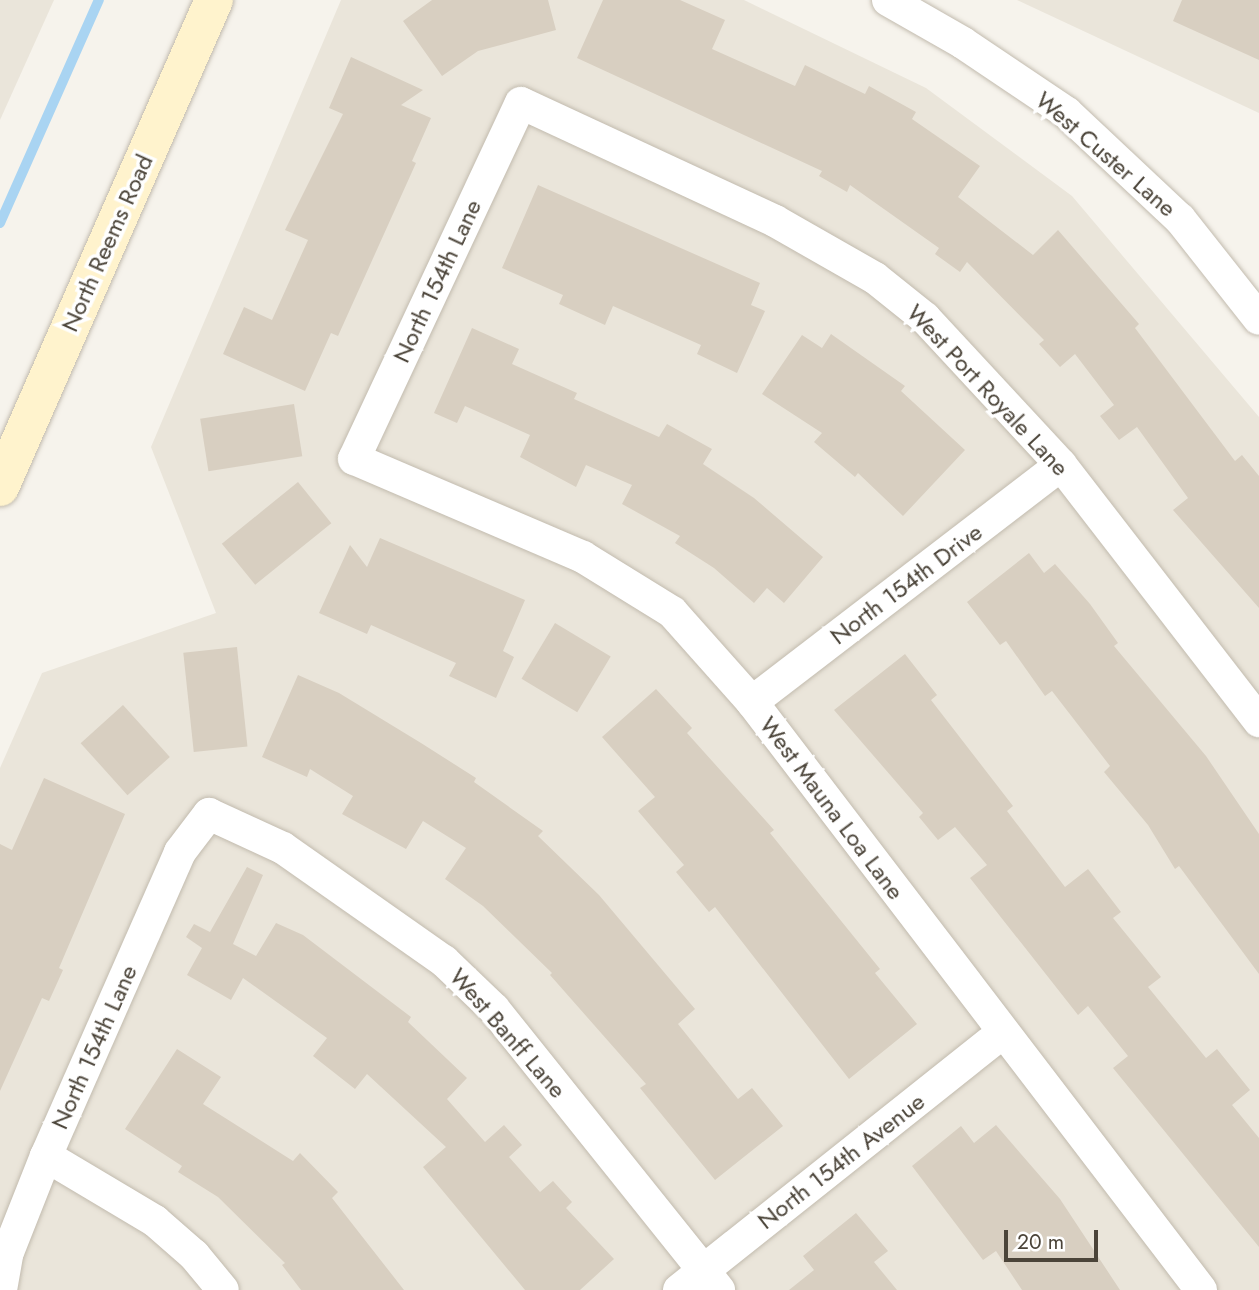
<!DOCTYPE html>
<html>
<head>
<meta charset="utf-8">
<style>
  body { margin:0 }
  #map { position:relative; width:1259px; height:1290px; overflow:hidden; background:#f6f3ec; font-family:Jost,sans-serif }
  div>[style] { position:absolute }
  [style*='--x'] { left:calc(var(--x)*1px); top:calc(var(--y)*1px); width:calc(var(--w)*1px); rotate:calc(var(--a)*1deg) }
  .residential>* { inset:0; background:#eae5da }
  .stream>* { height:10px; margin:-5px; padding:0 5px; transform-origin:5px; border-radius:5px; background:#a9d4f2 }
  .building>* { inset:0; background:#d8cfc1; transform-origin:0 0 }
  .roads { filter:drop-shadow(0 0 2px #c2bbae) drop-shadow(0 0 2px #c2bbae) }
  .street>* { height:32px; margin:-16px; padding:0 16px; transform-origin:16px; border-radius:16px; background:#fff }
  .secondary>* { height:38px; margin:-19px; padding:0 19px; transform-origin:19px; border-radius:19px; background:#fff3cd }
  span { translate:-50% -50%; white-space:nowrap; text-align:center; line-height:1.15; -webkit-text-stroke:7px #fff; paint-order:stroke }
  .street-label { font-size:24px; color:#4b4439 }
  .scale { position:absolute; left:1004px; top:1230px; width:94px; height:32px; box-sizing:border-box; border:4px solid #4b4439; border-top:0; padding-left:9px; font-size:21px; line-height:24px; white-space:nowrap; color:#4b4439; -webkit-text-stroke:5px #fff; paint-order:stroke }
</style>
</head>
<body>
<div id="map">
  <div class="residential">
    <i style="clip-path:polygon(0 0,54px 0,0 120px)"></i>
    <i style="clip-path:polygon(341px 0,744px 0,926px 88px,1072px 196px,1259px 417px,1259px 1290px,0 1290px,0 768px,42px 673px,216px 613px,151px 447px)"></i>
    <i style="clip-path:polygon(1017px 0,1259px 0,1259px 113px)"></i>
  </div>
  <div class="stream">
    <i style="--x:0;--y:223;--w:244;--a:-66.1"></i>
  </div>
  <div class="building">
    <i style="clip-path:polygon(432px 0,548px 0,556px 30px,478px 51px,442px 76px,403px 21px)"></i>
    <i style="clip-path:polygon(603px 0,680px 0,725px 20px,712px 49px,795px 86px,805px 65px,865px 94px,869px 86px,916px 112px,912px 119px,980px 166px,958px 197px,1033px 255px,1058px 230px,1139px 324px,1135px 328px,1235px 461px,1242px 455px,1259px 476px,1259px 608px,1173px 510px,1188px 498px,1137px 427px,1119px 440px,1100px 416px,1114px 405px,1075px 354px,1060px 367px,1039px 344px,1044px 340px,967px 262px,960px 272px,935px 254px,939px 248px,850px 185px,847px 192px,819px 176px,822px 171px,577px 58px)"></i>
    <i style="clip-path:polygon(1182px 0,1259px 0,1259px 60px,1173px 21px)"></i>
    <i style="clip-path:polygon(351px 57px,423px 90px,401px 105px,431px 118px,412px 161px,416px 163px,338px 336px,331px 333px,305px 391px,223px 354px,244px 307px,272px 320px,308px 240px,285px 230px,343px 114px,329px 108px)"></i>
    <i style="clip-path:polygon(538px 185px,760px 283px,751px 305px,765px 311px,737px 373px,697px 354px,701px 345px,613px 306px,605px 325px,559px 304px,563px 295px,502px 268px)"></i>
    <i style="clip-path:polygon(472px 328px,519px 349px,512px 364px,577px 393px,574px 399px,659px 437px,667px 424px,712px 449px,703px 464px,754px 498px,823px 557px,784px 603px,767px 588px,754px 603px,714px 568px,675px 543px,680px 536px,622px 504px,632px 485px,586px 465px,576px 487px,520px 457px,530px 435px,465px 406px,457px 423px,434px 413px)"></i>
    <i style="clip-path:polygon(831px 334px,905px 386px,901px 391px,965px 450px,903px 516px,858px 473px,855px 477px,814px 442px,822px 433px,762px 394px,802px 335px,822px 348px)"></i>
    <i style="left:294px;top:404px;width:53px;height:95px;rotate:81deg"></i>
    <i style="left:298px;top:482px;width:53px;height:98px;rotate:51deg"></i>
    <i style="clip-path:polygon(380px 538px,525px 600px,503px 651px,514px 657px,496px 698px,449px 676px,456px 663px,371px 625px,367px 634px,319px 613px,350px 545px,367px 567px)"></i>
    <i style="clip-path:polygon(1029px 553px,1044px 573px,1055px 564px,1090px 604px,1118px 643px,1114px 646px,1206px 756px,1259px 834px,1259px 974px,1179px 866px,1175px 869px,1148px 825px,1104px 772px,1110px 766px,1052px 691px,1045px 696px,1006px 641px,1000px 645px,967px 602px)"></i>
    <i style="left:555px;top:623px;width:65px;height:65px;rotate:31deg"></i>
    <i style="left:237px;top:647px;width:100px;height:54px;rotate:84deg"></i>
    <i style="clip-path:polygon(905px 654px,937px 695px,931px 700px,1013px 806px,1007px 811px,1065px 887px,1088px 869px,1121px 912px,1113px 918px,1161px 977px,1148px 987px,1206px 1058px,1217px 1049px,1250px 1090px,1232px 1105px,1259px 1138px,1259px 1247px,1113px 1068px,1128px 1056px,1088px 1006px,1078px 1015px,970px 878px,987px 865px,955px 827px,938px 840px,919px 817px,923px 813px,834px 710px)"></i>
    <i style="clip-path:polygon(298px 675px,339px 693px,421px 743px,476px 778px,474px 782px,543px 831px,538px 836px,599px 895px,695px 1009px,678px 1024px,738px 1099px,752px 1088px,783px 1126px,715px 1180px,640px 1088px,646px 1084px,550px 975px,552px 973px,483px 906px,445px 879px,466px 848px,423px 821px,406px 849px,342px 814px,353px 796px,310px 769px,307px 777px,262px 757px)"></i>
    <i style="clip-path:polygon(656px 689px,692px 728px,687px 733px,774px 830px,770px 833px,880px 969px,875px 973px,917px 1024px,849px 1079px,715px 907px,709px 912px,676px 872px,684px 865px,638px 811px,655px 797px,602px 737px)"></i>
    <i style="left:123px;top:705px;width:70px;height:57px;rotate:48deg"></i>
    <i style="clip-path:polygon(44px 778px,125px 814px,59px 968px,63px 970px,49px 1001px,42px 998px,0 1091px,0 844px,12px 850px)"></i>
    <i style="clip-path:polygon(247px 867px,263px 875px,233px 944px,256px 956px,276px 923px,303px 935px,411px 1017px,408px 1022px,467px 1078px,447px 1099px,485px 1142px,504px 1125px,522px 1145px,509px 1157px,540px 1192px,553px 1181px,572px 1202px,566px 1208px,614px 1259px,580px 1290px,525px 1290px,423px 1167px,446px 1147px,367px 1074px,355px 1089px,313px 1056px,327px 1038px,243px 978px,231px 1000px,187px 975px,202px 948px,186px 937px,194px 924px,210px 932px)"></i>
    <i style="clip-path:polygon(177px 1049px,221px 1077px,203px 1104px,293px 1161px,300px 1153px,338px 1192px,332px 1198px,404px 1290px,301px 1290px,282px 1265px,285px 1263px,218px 1197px,178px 1172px,182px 1166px,125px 1129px)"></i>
    <i style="clip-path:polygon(996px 1125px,1060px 1199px,1120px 1290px,1022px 1290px,996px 1251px,983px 1260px,912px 1166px,961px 1126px,974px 1143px)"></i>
    <i style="clip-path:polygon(856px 1213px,888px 1251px,874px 1262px,897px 1290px,789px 1290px,814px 1270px,803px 1256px)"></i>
  </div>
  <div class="roads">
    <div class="street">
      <i style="--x:888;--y:0;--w:86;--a:29.8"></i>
      <i style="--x:963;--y:43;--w:125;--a:33.9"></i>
      <i style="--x:1067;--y:113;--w:155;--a:43.2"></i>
      <i style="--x:1180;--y:219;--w:127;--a:51.7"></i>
      <i style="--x:752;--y:702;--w:389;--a:-37.5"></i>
      <i style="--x:46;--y:1156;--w:127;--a:30.8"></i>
      <i style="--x:155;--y:1221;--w:52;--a:41.1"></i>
      <i style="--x:194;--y:1255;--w:45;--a:50.4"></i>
      <i style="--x:1;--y:1290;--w:39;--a:-80"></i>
      <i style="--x:8;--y:1252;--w:103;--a:-68.4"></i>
      <i style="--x:46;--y:1156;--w:332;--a:-66.2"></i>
      <i style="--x:180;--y:852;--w:48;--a:-52.7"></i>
      <i style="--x:209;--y:814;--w:81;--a:24.7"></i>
      <i style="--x:283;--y:848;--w:197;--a:35.1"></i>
      <i style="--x:444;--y:961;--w:69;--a:43.8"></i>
      <i style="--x:494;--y:1009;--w:360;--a:51.3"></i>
      <i style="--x:679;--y:1290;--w:413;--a:-38.5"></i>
      <i style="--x:1201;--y:1290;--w:740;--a:-127.37"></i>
      <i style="--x:752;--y:702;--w:120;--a:-131.6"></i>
      <i style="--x:672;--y:612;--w:105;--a:-148.3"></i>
      <i style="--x:583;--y:557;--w:249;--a:-156.8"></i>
      <i style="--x:354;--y:459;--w:393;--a:-64.9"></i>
      <i style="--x:521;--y:103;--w:280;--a:24.9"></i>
      <i style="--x:775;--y:221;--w:115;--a:29.7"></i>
      <i style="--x:875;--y:278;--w:64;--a:38.7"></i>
      <i style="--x:925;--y:318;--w:200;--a:47.2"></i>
      <i style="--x:1061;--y:465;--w:324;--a:52.3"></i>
    </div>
    <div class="secondary">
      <i style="--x:0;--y:487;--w:532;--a:-66.28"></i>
    </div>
  </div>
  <div class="street-label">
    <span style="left:1106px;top:154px;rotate:41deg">West Custer Lane</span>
    <span style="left:107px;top:243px;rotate:-66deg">North Reems Road</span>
    <span style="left:437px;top:281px;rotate:-65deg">North 154th Lane</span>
    <span style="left:988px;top:390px;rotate:47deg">West Port Royale Lane</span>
    <span style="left:906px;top:584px;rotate:-37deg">North 154th Drive</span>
    <span style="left:832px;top:808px;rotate:53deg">West Mauna Loa Lane</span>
    <span style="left:508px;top:1033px;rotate:49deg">West Banff Lane</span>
    <span style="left:94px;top:1047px;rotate:-66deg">North 154th Lane</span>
    <span style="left:841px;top:1161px;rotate:-38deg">North 154th Avenue</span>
  </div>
  <div class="scale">20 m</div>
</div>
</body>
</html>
